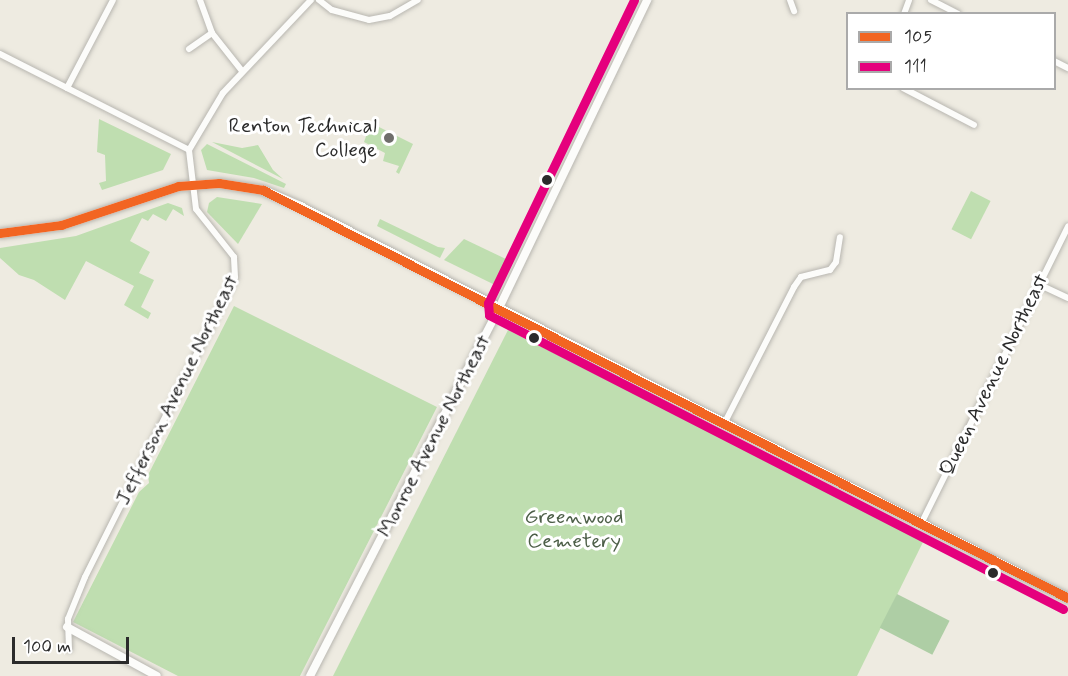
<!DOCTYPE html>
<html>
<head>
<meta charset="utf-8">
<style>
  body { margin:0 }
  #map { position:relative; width:1068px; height:676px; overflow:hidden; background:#eeebe1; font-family:Mynerve,sans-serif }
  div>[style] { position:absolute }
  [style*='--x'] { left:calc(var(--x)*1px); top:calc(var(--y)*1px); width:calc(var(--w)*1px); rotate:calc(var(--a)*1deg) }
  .green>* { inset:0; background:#bfdeb0; transform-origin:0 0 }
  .forest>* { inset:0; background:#aecea5; transform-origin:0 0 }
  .roads { filter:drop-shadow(0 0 2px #b8b6b0) drop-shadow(0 0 2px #b8b6b0) }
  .minor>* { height:6px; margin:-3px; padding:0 3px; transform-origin:3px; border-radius:3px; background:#fcfcfa }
  .tertiary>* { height:8px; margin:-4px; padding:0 4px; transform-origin:4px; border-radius:4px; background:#fcfcfa }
  .secondary>* { height:9px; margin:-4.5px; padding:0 4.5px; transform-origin:4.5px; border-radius:4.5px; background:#fcfcfa }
  .bus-1>* { height:9px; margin:-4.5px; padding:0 4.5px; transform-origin:4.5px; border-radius:4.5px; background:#f26522 }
  .bus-2>* { height:9px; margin:-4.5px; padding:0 4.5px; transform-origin:4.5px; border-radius:4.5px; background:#e5007d }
  .dots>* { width:16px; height:16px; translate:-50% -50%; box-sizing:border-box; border:3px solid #fff; border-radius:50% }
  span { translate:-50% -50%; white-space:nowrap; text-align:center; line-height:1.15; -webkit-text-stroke:6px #fff; paint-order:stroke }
  .poi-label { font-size:21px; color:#2b2b2b }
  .right { translate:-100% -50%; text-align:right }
  .street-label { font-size:21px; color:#2b2b2b }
  .park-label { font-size:21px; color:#4c5e47 }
  .legend { position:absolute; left:846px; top:12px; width:210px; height:78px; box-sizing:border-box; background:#fff; border:2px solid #aaa; margin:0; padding:8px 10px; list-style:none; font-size:18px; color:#2b2b2b }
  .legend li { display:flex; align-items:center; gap:12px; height:30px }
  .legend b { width:30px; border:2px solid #aaa }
  .scale { position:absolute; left:12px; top:637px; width:117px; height:27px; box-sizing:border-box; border:3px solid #2b2b2b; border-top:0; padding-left:8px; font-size:18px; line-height:21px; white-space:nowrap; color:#2b2b2b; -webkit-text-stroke:4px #fff; paint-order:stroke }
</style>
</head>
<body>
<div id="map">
  <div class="green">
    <i style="clip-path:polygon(99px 119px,171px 154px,163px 170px,102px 190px,99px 183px,106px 181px,105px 155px,97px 152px)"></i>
    <i style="clip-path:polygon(371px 123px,413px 144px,399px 174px,396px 172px,399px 166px,383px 161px,385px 153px,364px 142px,369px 128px,374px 129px)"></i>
    <i style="clip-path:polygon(212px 142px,242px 148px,258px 145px,273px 170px,283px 179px)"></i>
    <i style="clip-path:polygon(207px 144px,286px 184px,284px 188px,254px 178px,207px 170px,201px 150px)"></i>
    <i style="left:971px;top:191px;width:22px;height:43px;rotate:27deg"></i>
    <i style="clip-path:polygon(217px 197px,262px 204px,238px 244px,207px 212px,209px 203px)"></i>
    <i style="clip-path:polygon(168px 203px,182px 208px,184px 216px,173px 209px,166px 221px,153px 214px,148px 221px,142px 218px,130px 241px,150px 252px,139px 273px,154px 280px,141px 307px,151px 313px,148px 319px,124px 305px,134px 286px,86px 261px,65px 300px,34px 280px,19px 275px,0 258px,0 248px,76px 236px)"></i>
    <i style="clip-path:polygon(380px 219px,438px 247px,445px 248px,440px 258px,377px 226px)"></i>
    <i style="clip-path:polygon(464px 239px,508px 260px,495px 285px,444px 260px)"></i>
    <i style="clip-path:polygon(234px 306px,437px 407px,300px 676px,178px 676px,73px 622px,139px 492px,149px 483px,148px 475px)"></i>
    <i style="clip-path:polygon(508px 330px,924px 540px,857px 676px,333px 676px)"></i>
  </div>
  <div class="forest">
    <i style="left:897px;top:594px;width:59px;height:38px;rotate:27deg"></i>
  </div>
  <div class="roads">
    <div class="minor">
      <i style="--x:200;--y:0;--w:35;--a:70"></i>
      <i style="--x:212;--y:33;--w:48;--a:51.7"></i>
      <i style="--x:319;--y:0;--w:16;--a:38"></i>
      <i style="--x:332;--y:10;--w:38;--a:15"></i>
      <i style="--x:369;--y:20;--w:21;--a:-11"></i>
      <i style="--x:390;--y:16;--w:32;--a:-30"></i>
      <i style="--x:790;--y:0;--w:12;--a:70"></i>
      <i style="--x:931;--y:0;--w:30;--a:27"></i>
      <i style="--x:904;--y:14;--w:15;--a:-70"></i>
      <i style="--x:189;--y:49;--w:28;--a:-35"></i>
      <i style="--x:0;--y:54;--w:212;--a:26.9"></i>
      <i style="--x:1054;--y:61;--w:16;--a:27"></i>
      <i style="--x:67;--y:88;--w:99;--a:-62.4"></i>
      <i style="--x:903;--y:88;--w:80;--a:27.5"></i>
      <i style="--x:1038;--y:284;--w:33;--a:25"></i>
      <i style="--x:724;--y:424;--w:154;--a:-62.9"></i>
      <i style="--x:794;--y:287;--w:12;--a:-55"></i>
      <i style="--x:801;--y:277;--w:30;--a:-14"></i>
      <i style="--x:830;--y:270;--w:10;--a:-53"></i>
      <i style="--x:836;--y:262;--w:25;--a:-81"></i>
      <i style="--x:921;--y:524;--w:332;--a:-63.7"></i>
      <i style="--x:69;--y:649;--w:30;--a:-92"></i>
      <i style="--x:68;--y:619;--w:45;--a:-68"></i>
      <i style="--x:85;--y:577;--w:335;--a:-63.4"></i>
      <i style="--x:235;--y:277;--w:20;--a:-93"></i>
      <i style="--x:234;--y:257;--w:61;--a:-128.4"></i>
      <i style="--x:196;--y:209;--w:59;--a:-96.8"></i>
      <i style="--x:189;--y:150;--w:66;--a:-59.2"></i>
      <i style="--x:223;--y:93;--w:128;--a:-46.6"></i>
    </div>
    <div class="tertiary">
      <i style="--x:67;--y:627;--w:102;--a:28.6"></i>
      <i style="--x:310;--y:676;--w:414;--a:-62.8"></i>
      <i style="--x:499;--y:308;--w:342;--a:-64.3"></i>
    </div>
    <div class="secondary">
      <i style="--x:0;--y:233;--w:62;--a:-7.5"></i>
      <i style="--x:61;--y:225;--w:123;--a:-18.4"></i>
      <i style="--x:178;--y:186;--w:41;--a:-4.2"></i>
      <i style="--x:219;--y:183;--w:45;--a:9"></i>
      <i style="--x:263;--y:190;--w:40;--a:23.4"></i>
      <i style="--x:300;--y:206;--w:862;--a:27.04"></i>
    </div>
  </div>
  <div class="bus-1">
    <i style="--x:0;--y:233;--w:62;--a:-7.5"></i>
    <i style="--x:61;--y:225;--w:123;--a:-18.4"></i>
    <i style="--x:178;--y:186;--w:41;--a:-4.2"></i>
    <i style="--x:219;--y:183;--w:45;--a:9"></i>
    <i style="--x:263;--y:190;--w:902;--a:26.88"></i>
  </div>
  <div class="bus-2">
    <i style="--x:634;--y:0;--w:336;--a:115.7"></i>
    <i style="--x:488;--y:303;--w:12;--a:85"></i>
    <i style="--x:489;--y:315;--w:645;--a:27.12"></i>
  </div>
  <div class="dots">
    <i style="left:389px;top:138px;background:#6f6e6b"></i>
    <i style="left:547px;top:180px;background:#2b2b2b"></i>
    <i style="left:534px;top:338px;background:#2b2b2b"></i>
    <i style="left:993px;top:573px;background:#2b2b2b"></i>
  </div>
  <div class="poi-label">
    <span class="right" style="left:377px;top:138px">Renton Technical<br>College</span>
  </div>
  <div class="street-label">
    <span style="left:994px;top:375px;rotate:-64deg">Queen Avenue Northeast</span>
    <span style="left:177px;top:390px;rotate:-64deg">Jefferson Avenue Northeast</span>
    <span style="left:434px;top:436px;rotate:-63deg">Monroe Avenue Northeast</span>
  </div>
  <div class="park-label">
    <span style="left:574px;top:529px">Greenwood<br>Cemetery</span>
  </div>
  <ul class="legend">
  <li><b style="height:8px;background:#f26522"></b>105</li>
  <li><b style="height:8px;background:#e5007d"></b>111</li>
  </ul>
  <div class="scale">100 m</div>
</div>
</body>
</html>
